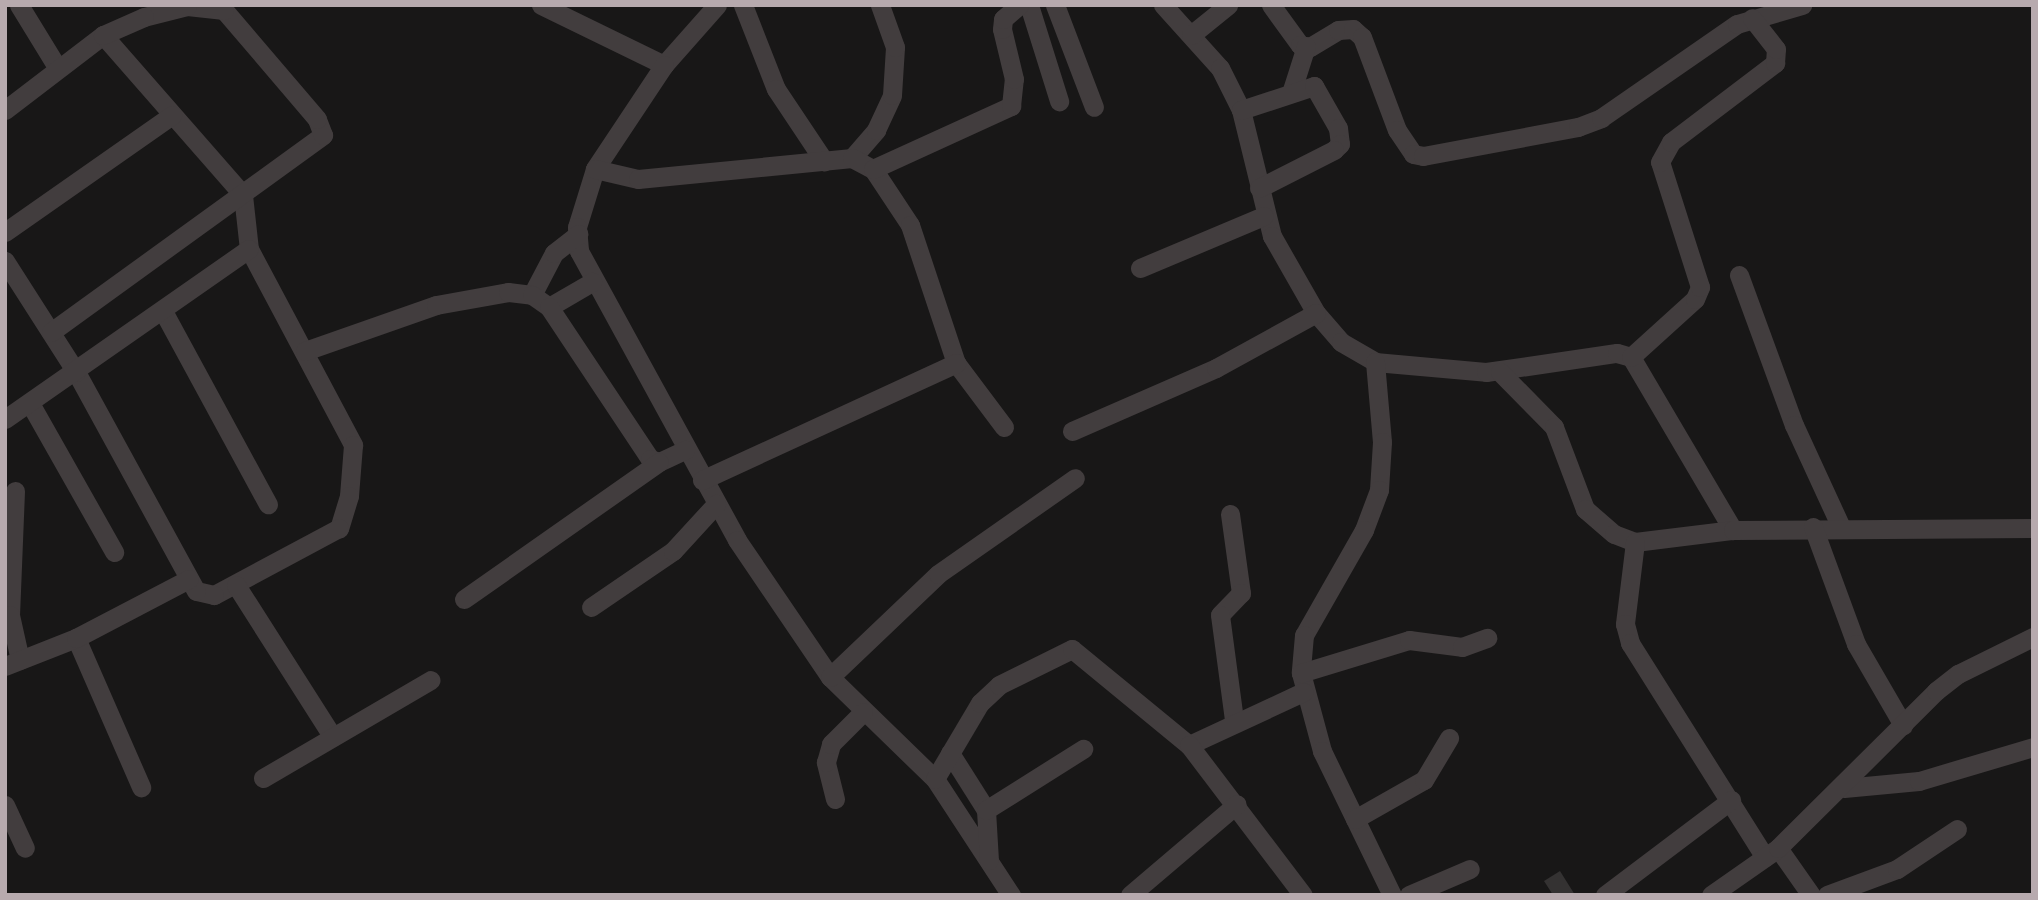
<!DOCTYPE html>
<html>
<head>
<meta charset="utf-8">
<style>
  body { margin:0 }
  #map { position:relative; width:2038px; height:900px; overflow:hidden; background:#181717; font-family:Signika,sans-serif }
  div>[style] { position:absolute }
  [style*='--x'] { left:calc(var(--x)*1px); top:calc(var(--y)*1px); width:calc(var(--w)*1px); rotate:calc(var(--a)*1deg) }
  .building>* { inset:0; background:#343232 }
  .minor>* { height:19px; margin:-9.5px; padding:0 9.5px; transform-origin:9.5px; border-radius:9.5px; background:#423d3e }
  span { translate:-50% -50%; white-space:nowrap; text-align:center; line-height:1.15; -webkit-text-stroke:7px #131212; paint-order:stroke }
  .frame { position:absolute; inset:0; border:7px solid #b7aaae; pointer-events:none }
</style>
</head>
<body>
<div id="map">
  <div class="building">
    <i style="clip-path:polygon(1560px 871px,1575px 895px,1553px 895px,1544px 881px)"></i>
  </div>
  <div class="minor">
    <i style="--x:19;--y:5;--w:73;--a:58.5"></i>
    <i style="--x:541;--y:5;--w:137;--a:26"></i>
    <i style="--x:717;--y:5;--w:80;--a:131.5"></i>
    <i style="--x:664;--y:65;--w:125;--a:123.6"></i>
    <i style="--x:595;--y:169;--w:61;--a:107.2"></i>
    <i style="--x:577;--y:227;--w:24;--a:85"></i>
    <i style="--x:579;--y:251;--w:329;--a:61.3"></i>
    <i style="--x:737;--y:540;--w:166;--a:55.8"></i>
    <i style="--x:830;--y:677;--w:146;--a:44.2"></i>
    <i style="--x:935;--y:779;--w:139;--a:56.8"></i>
    <i style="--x:743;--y:5;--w:90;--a:68.6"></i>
    <i style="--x:776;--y:89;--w:87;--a:56.3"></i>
    <i style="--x:1029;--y:5;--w:101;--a:72.6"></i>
    <i style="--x:1055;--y:5;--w:109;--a:69.1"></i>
    <i style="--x:1163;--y:5;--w:85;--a:47.9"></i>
    <i style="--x:1220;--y:68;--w:47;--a:63.4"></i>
    <i style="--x:1241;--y:110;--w:130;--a:76.2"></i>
    <i style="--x:1272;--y:236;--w:89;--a:60.3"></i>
    <i style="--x:1316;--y:313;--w:38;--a:49"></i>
    <i style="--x:1341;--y:342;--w:39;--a:30"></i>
    <i style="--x:1375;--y:362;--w:111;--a:5.1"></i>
    <i style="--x:1486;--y:372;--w:132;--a:-8.3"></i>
    <i style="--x:1617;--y:353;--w:15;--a:16"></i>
    <i style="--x:1631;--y:357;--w:201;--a:59.5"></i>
    <i style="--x:1271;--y:5;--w:49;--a:54.1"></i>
    <i style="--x:1300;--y:45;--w:10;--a:11"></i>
    <i style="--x:1310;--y:47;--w:33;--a:-31"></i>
    <i style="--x:1338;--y:30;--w:15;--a:-4"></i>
    <i style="--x:1353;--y:29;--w:12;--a:42"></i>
    <i style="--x:1362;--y:37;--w:99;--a:69.4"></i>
    <i style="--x:1397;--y:130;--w:29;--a:56"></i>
    <i style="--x:1413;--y:154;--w:10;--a:11"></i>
    <i style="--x:1423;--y:156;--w:158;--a:-10.6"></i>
    <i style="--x:1578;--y:127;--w:25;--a:-21"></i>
    <i style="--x:1601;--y:118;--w:165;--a:-34.7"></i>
    <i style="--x:1737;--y:24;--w:68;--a:-16.3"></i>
    <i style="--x:1191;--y:35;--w:48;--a:-39"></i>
    <i style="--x:1292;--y:90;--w:46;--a:-72.3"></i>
    <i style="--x:5;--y:110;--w:123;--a:-37.4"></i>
    <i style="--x:103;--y:35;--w:213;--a:48.8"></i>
    <i style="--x:243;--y:195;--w:54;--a:83.7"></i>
    <i style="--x:249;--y:249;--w:222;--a:62"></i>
    <i style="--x:353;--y:445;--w:51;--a:94.5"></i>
    <i style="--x:349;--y:496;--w:34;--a:107"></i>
    <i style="--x:339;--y:528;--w:142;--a:151.8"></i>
    <i style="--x:214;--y:595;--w:18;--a:-167"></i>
    <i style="--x:196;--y:591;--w:250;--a:-118.7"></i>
    <i style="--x:76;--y:372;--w:132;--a:-122.6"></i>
    <i style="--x:1241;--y:110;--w:77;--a:-18.2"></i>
    <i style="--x:1314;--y:86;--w:48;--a:60.3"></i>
    <i style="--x:1338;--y:128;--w:16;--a:83"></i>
    <i style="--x:1340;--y:144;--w:8;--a:135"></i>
    <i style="--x:1334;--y:150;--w:84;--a:153.1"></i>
    <i style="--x:852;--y:158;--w:37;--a:-49"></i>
    <i style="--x:876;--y:130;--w:38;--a:-65"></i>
    <i style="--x:892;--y:95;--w:48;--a:-86.4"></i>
    <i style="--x:895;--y:47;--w:45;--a:-109.7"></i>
    <i style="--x:595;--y:169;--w:44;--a:13.1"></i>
    <i style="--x:638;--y:179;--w:215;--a:-5.6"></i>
    <i style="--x:852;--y:158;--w:24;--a:28"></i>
    <i style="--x:873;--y:169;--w:67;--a:56.5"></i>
    <i style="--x:910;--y:225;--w:145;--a:71.6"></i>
    <i style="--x:956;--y:363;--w:80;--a:53.1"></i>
    <i style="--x:873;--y:169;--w:152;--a:-24.5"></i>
    <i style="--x:1011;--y:106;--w:27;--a:-84"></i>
    <i style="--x:1014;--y:79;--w:51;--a:-103.5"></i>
    <i style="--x:1002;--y:29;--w:10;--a:-84"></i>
    <i style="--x:1003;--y:19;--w:21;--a:-41"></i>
    <i style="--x:5;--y:232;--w:204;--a:-35"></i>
    <i style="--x:1140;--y:268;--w:134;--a:-22.8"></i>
    <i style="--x:1739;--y:275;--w:160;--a:69.9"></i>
    <i style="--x:1794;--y:425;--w:112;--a:65.3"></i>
    <i style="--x:532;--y:295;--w:47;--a:-62.4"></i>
    <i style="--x:554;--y:253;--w:31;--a:-38"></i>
    <i style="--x:549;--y:307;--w:50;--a:-30.2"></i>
    <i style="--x:163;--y:311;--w:220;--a:61.5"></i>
    <i style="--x:51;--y:332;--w:336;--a:-35.9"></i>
    <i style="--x:323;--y:135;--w:17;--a:-111"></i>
    <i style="--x:317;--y:119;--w:143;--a:-130.5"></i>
    <i style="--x:224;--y:10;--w:37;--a:-174"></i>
    <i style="--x:187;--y:6;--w:44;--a:165.7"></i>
    <i style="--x:144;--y:17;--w:45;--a:156.3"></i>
    <i style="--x:305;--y:351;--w:139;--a:-19.3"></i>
    <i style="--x:436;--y:305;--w:73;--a:-10.2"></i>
    <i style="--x:508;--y:292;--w:24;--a:7"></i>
    <i style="--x:532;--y:295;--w:21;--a:35"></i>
    <i style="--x:549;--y:307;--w:182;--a:56.4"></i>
    <i style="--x:650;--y:459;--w:9;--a:18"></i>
    <i style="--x:659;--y:462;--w:29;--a:-25"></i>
    <i style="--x:1631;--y:357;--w:86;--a:-42.2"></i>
    <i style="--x:1695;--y:299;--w:13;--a:-67"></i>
    <i style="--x:1700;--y:287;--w:131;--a:-107.7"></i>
    <i style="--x:1660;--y:162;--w:23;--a:-61"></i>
    <i style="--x:1671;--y:142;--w:131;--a:-37.2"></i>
    <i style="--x:1775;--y:63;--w:14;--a:-86"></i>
    <i style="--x:1776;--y:49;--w:39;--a:-128"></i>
    <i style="--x:1375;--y:362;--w:80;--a:85"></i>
    <i style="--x:1382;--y:442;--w:48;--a:93.6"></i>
    <i style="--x:1379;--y:490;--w:43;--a:110.6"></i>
    <i style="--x:1364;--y:530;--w:121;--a:119.7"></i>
    <i style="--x:1304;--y:635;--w:38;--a:95"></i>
    <i style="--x:1301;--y:673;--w:81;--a:74.9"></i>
    <i style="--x:1322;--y:751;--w:160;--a:64.1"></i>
    <i style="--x:1500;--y:372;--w:77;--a:45.5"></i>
    <i style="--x:1554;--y:427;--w:88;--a:69.3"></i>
    <i style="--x:1585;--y:509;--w:38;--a:41"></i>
    <i style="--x:1614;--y:534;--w:22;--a:21"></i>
    <i style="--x:1635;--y:542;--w:99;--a:-7"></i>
    <i style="--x:1733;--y:530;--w:300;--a:-0.4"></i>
    <i style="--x:31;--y:405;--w:169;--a:60.5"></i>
    <i style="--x:5;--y:419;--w:297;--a:-34.9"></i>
    <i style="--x:1072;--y:431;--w:157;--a:-23.6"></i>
    <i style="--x:1216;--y:368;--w:114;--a:-28.8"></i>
    <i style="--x:702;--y:480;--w:280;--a:-24.7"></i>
    <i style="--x:15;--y:491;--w:124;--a:92.3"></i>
    <i style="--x:10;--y:615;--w:46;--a:77.5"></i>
    <i style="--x:1230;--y:514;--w:80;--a:82.1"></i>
    <i style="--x:1241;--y:593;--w:30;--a:134"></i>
    <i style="--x:1220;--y:615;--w:106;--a:82.4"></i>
    <i style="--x:1813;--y:527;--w:125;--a:69.8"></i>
    <i style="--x:1856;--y:644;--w:94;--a:59.9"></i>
    <i style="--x:1635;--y:542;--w:83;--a:97"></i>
    <i style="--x:1625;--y:624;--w:20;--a:75"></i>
    <i style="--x:1630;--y:643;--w:253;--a:57.8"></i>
    <i style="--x:236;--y:585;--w:180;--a:57.5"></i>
    <i style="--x:464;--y:599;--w:238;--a:-35.1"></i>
    <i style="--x:591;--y:607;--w:99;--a:-34.3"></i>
    <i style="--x:673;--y:551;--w:64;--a:-47.5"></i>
    <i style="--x:76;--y:638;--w:163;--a:66.4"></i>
    <i style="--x:5;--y:666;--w:76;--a:-21.5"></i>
    <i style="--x:76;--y:638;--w:127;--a:-27.6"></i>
    <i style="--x:1301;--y:673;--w:113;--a:-17"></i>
    <i style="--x:1409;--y:640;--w:53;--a:7.5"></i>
    <i style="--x:1462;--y:647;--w:27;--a:-20"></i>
    <i style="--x:830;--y:677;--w:149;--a:-43.6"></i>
    <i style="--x:938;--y:574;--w:167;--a:-35"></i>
    <i style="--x:1189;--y:745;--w:126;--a:-24.9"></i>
    <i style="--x:950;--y:753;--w:67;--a:57.7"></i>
    <i style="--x:986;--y:810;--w:50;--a:86.6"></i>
    <i style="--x:263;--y:778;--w:194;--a:-30.3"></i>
    <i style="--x:935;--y:779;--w:88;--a:-59.4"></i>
    <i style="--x:980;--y:703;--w:26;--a:-43"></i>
    <i style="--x:999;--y:685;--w:81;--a:-26.3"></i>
    <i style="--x:1072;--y:649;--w:151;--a:39.4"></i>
    <i style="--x:1189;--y:745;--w:188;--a:52.8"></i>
    <i style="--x:1844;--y:788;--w:75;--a:-5.3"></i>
    <i style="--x:1919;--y:781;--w:119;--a:-16.6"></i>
    <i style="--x:835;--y:799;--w:38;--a:-104"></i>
    <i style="--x:826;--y:762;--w:19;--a:-74"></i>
    <i style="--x:831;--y:744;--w:45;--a:-45"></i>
    <i style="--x:5;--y:805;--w:47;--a:65.1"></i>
    <i style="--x:986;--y:810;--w:115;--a:-32.2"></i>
    <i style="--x:1355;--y:819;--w:79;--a:-29.5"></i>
    <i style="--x:1424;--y:780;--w:49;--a:-59.2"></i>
    <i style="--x:1778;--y:848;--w:57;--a:54.9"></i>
    <i style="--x:1130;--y:895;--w:140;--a:-40.4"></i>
    <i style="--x:1409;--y:895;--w:66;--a:-23.1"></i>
    <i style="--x:1605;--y:895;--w:158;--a:-37"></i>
    <i style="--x:1711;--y:895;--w:82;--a:-35"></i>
    <i style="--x:1778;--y:848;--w:223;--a:-44.8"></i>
    <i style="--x:1936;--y:691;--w:28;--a:-38"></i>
    <i style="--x:1958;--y:674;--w:84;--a:-26.3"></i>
    <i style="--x:1827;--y:895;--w:75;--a:-20.4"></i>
    <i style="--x:1897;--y:869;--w:72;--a:-33.7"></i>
  </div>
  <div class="frame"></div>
</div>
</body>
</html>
